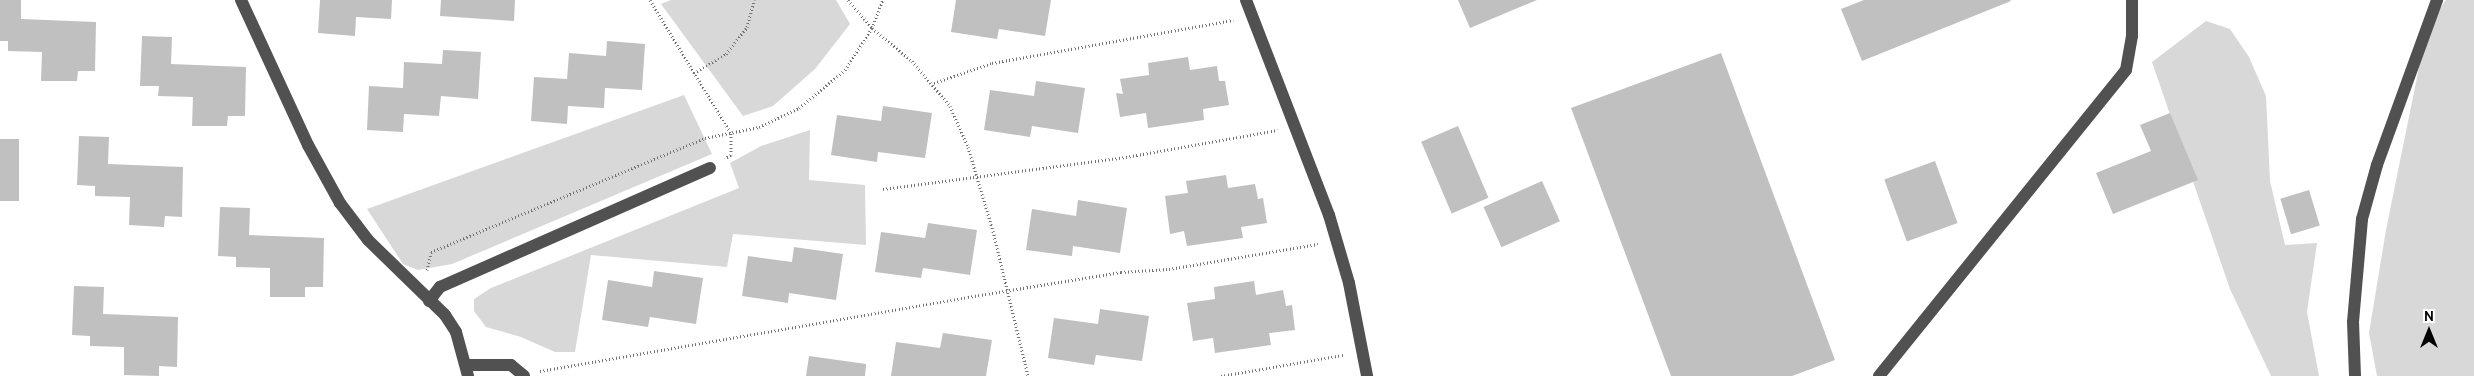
<!DOCTYPE html>
<html>
<head>
<meta charset="utf-8">
<style>
  body { margin:0 }
  #map { position:relative; width:2474px; height:376px; overflow:hidden; background:#fff; font-family:Cabin,sans-serif }
  div>[style] { position:absolute }
  [style*='--x'] { left:calc(var(--x)*1px); top:calc(var(--y)*1px); width:calc(var(--w)*1px); rotate:calc(var(--a)*1deg) }
  .green>* { inset:0; background:#d8d8d8 }
  .building>* { inset:0; background:#c0c0c0; transform-origin:0 0 }
  .path>* { height:3px; margin-top:-1.5px; transform-origin:0; background:repeating-linear-gradient(90deg,#737373 0 1px,transparent 0 3.5px) }
  .minor>* { height:12px; margin:-6px; padding:0 6px; transform-origin:6px; border-radius:6px; background:#515151 }
  span { translate:-50% -50%; white-space:nowrap; text-align:center; line-height:1.15; -webkit-text-stroke:4px #fff; paint-order:stroke }
  .north { position:absolute; left:2404px; top:306px; width:50px; height:50px; -webkit-text-stroke:4px #fff; paint-order:stroke; rotate:0deg; font-size:14px; font-weight:700; line-height:20px; text-align:center; color:#000 }
  .north::after { content:''; display:block; margin:auto; width:18px; height:22px; background:#000; clip-path:polygon(50% 0,100% 100%,50% 72%,0 100%) }
</style>
</head>
<body>
<div id="map">
  <div class="green">
    <i style="clip-path:polygon(671px 0,836px 0,850px 24px,815px 69px,773px 106px,743px 116px,661px 4px)"></i>
    <i style="clip-path:polygon(2446px 0,2474px 0,2474px 376px,2377px 376px,2369px 333px,2386px 230px,2427px 28px)"></i>
    <i style="clip-path:polygon(2206px 21px,2230px 29px,2249px 57px,2266px 96px,2270px 181px,2285px 245px,2317px 243px,2307px 312px,2319px 376px,2271px 376px,2230px 289px,2152px 62px)"></i>
    <i style="clip-path:polygon(684px 95px,712px 154px,452px 264px,418px 270px,403px 264px,367px 209px)"></i>
    <i style="clip-path:polygon(810px 130px,809px 180px,865px 185px,866px 245px,733px 234px,727px 267px,591px 255px,575px 352px,555px 352px,521px 337px,486px 327px,474px 311px,474px 299px,491px 288px,739px 188px,730px 163px,761px 146px)"></i>
  </div>
  <div class="building">
    <i style="clip-path:polygon(0 0,21px 0,21px 19px,96px 22px,95px 71px,78px 71px,77px 81px,41px 81px,42px 52px,8px 51px,8px 41px,0 41px)"></i>
    <i style="clip-path:polygon(320px 0,392px 0,391px 19px,356px 17px,355px 36px,318px 33px)"></i>
    <i style="clip-path:polygon(441px 0,515px 0,514px 21px,440px 16px)"></i>
    <i style="clip-path:polygon(956px 0,1051px 0,1045px 36px,999px 29px,997px 39px,951px 32px)"></i>
    <i style="clip-path:polygon(1458px 0,1537px 0,1470px 28px)"></i>
    <i style="clip-path:polygon(1864px 0,2010px 0,2011px 1px,1862px 61px,1841px 9px)"></i>
    <i style="clip-path:polygon(142px 36px,172px 37px,171px 64px,246px 67px,245px 116px,228px 116px,227px 126px,192px 126px,193px 97px,158px 96px,159px 86px,140px 86px)"></i>
    <i style="clip-path:polygon(607px 41px,645px 44px,642px 90px,605px 88px,604px 108px,568px 106px,567px 124px,531px 121px,534px 77px,567px 79px,569px 53px,606px 56px)"></i>
    <i style="clip-path:polygon(443px 50px,481px 52px,478px 99px,441px 96px,439px 116px,404px 114px,403px 132px,367px 130px,369px 86px,403px 88px,404px 62px,442px 64px)"></i>
    <i style="clip-path:polygon(1721px 53px,1835px 360px,1792px 376px,1671px 376px,1571px 108px)"></i>
    <i style="clip-path:polygon(1188px 57px,1190px 70px,1217px 66px,1219px 81px,1225px 81px,1229px 105px,1203px 109px,1204px 120px,1148px 128px,1146px 113px,1120px 117px,1116px 93px,1123px 94px,1120px 79px,1149px 75px,1148px 63px)"></i>
    <i style="clip-path:polygon(1036px 81px,1085px 88px,1078px 133px,1032px 126px,1030px 137px,984px 130px,990px 90px,1034px 96px)"></i>
    <i style="clip-path:polygon(883px 106px,932px 113px,925px 158px,878px 152px,877px 162px,831px 155px,837px 115px,881px 121px)"></i>
    <i style="clip-path:polygon(2170px 113px,2198px 180px,2113px 214px,2096px 173px,2151px 151px,2140px 125px)"></i>
    <i style="left:1458px;top:126px;width:78px;height:40px;rotate:67deg"></i>
    <i style="clip-path:polygon(79px 136px,109px 137px,108px 164px,183px 167px,182px 217px,165px 216px,164px 227px,129px 225px,130px 197px,95px 196px,95px 186px,77px 185px)"></i>
    <i style="left:0;top:139px;width:19px;height:62px"></i>
    <i style="left:1935px;top:161px;width:66px;height:54px;rotate:70deg"></i>
    <i style="clip-path:polygon(1226px 175px,1228px 188px,1255px 184px,1258px 199px,1263px 198px,1267px 223px,1241px 227px,1243px 238px,1187px 246px,1184px 231px,1170px 234px,1165px 196px,1188px 193px,1186px 181px)"></i>
    <i style="left:1542px;top:181px;width:44px;height:64px;rotate:66deg"></i>
    <i style="left:2309px;top:190px;width:37px;height:30px;rotate:73deg"></i>
    <i style="clip-path:polygon(1078px 200px,1127px 208px,1120px 253px,1073px 246px,1072px 256px,1026px 250px,1032px 209px,1076px 216px)"></i>
    <i style="clip-path:polygon(220px 207px,250px 208px,249px 235px,324px 238px,323px 287px,305px 287px,305px 297px,270px 297px,270px 268px,236px 267px,236px 257px,218px 256px)"></i>
    <i style="clip-path:polygon(928px 223px,977px 230px,970px 275px,923px 268px,921px 278px,875px 272px,881px 232px,925px 238px)"></i>
    <i style="clip-path:polygon(794px 247px,843px 254px,836px 300px,789px 293px,788px 303px,742px 296px,748px 256px,792px 262px)"></i>
    <i style="clip-path:polygon(654px 271px,703px 278px,696px 324px,650px 317px,648px 327px,602px 320px,608px 280px,652px 287px)"></i>
    <i style="clip-path:polygon(1254px 281px,1256px 295px,1283px 290px,1286px 306px,1292px 305px,1295px 330px,1269px 333px,1271px 345px,1215px 353px,1213px 338px,1193px 341px,1187px 303px,1215px 299px,1214px 287px)"></i>
    <i style="clip-path:polygon(74px 286px,104px 287px,103px 314px,178px 317px,177px 367px,159px 366px,159px 376px,124px 375px,124px 347px,90px 346px,90px 336px,72px 335px)"></i>
    <i style="clip-path:polygon(1100px 309px,1149px 316px,1142px 361px,1096px 355px,1094px 365px,1048px 358px,1054px 318px,1098px 324px)"></i>
    <i style="clip-path:polygon(943px 333px,992px 340px,986px 376px,891px 376px,896px 342px,940px 348px)"></i>
    <i style="clip-path:polygon(809px 356px,866px 364px,865px 376px,806px 376px)"></i>
  </div>
  <div class="path">
    <i style="--x:650;--y:0;--w:156;--a:58.7"></i>
    <i style="--x:731;--y:133;--w:22;--a:90"></i>
    <i style="--x:731;--y:155;--w:7;--a:153"></i>
    <i style="--x:848;--y:0;--w:37;--a:49"></i>
    <i style="--x:872;--y:28;--w:52;--a:39.5"></i>
    <i style="--x:912;--y:61;--w:59;--a:49.8"></i>
    <i style="--x:950;--y:106;--w:45;--a:66.3"></i>
    <i style="--x:968;--y:147;--w:88;--a:73.4"></i>
    <i style="--x:993;--y:231;--w:149;--a:76.4"></i>
    <i style="--x:694;--y:73;--w:37;--a:-31"></i>
    <i style="--x:726;--y:54;--w:34;--a:-52"></i>
    <i style="--x:747;--y:27;--w:28;--a:-75"></i>
    <i style="--x:934;--y:83;--w:61;--a:-19"></i>
    <i style="--x:992;--y:63;--w:245;--a:-10.1"></i>
    <i style="--x:883;--y:189;--w:245;--a:-7.5"></i>
    <i style="--x:1126;--y:157;--w:154;--a:-10.1"></i>
    <i style="--x:427;--y:270;--w:18;--a:-77"></i>
    <i style="--x:431;--y:252;--w:297;--a:-22.6"></i>
    <i style="--x:705;--y:138;--w:55;--a:-11.5"></i>
    <i style="--x:759;--y:127;--w:44;--a:-25.4"></i>
    <i style="--x:799;--y:108;--w:60;--a:-39.6"></i>
    <i style="--x:845;--y:70;--w:50;--a:-57.3"></i>
    <i style="--x:872;--y:28;--w:30;--a:-69"></i>
    <i style="--x:540;--y:371;--w:434;--a:-9.8"></i>
    <i style="--x:968;--y:297;--w:155;--a:-9.3"></i>
    <i style="--x:1121;--y:272;--w:48;--a:-3.6"></i>
    <i style="--x:1169;--y:269;--w:151;--a:-9.5"></i>
    <i style="--x:1221;--y:376;--w:124;--a:-9.8"></i>
  </div>
  <div class="minor">
    <i style="--x:241;--y:0;--w:160;--a:65.2"></i>
    <i style="--x:308;--y:145;--w:66;--a:61.1"></i>
    <i style="--x:340;--y:203;--w:46;--a:52.9"></i>
    <i style="--x:368;--y:240;--w:107;--a:44.2"></i>
    <i style="--x:445;--y:315;--w:20;--a:57"></i>
    <i style="--x:456;--y:332;--w:46;--a:74.7"></i>
    <i style="--x:1246;--y:0;--w:230;--a:68.9"></i>
    <i style="--x:1329;--y:215;--w:71;--a:73.6"></i>
    <i style="--x:1349;--y:283;--w:95;--a:79"></i>
    <i style="--x:429;--y:301;--w:18;--a:-52"></i>
    <i style="--x:440;--y:287;--w:295;--a:-23.8"></i>
    <i style="--x:466;--y:365;--w:45;--a:0"></i>
    <i style="--x:511;--y:365;--w:17;--a:40"></i>
    <i style="--x:1879;--y:376;--w:393;--a:-51.1"></i>
    <i style="--x:2126;--y:70;--w:35;--a:-80"></i>
    <i style="--x:2132;--y:36;--w:36;--a:-90"></i>
    <i style="--x:2355;--y:376;--w:54;--a:-92.1"></i>
    <i style="--x:2353;--y:322;--w:103;--a:-85"></i>
    <i style="--x:2362;--y:219;--w:56;--a:-74.5"></i>
    <i style="--x:2377;--y:165;--w:176;--a:-70"></i>
  </div>
  <div class="north">N</div>
</div>
</body>
</html>
